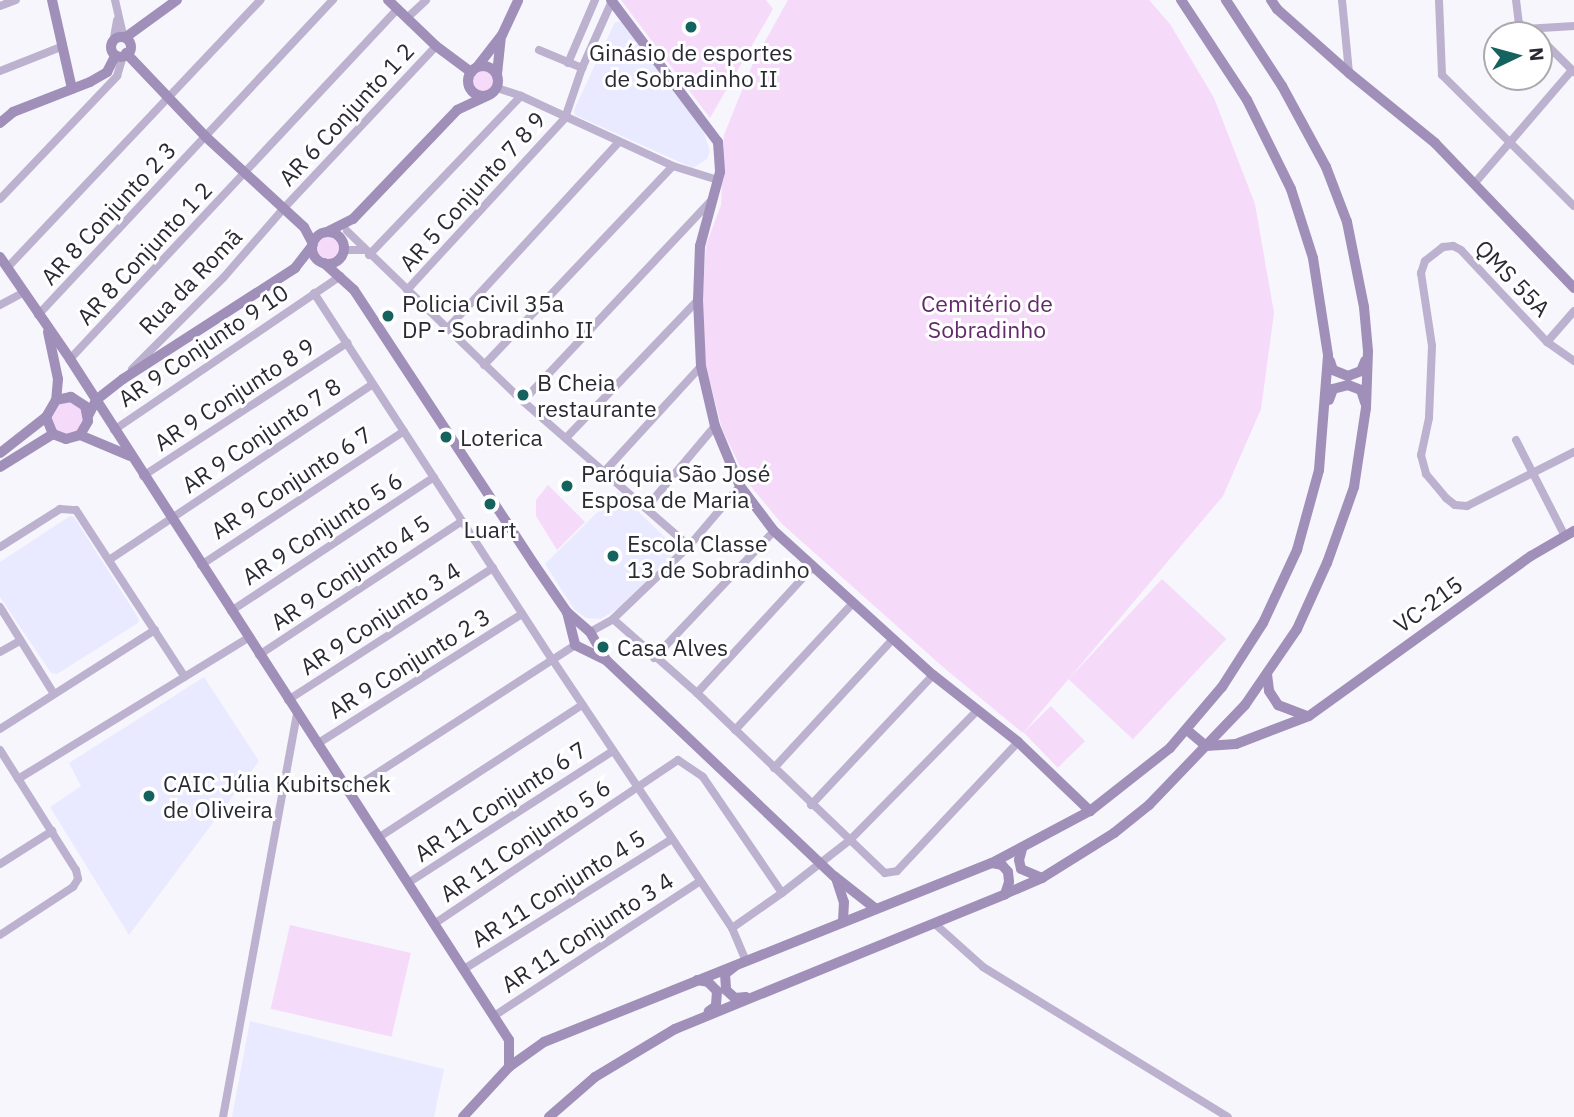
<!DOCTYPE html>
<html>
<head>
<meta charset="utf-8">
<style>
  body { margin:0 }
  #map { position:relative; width:1574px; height:1117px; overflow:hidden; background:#f6f6fc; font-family:"IBM Plex Sans",sans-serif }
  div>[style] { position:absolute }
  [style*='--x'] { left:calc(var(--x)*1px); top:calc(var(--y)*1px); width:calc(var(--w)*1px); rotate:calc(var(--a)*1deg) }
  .built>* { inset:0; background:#e9eaff }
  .green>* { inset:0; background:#f6dafa; transform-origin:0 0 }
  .round { border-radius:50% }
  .street>* { height:8px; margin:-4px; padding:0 4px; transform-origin:4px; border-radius:4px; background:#bcb1ce }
  .secondary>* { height:10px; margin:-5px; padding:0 5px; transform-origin:5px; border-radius:5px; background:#a08fb9 }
  .secondary>.ring { margin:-5px; padding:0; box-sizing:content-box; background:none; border:10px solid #a08fb9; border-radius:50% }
  .dots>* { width:19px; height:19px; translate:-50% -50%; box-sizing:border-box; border:4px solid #fff; border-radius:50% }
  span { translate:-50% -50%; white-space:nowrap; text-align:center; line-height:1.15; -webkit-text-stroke:6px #fff; paint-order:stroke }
  .poi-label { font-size:23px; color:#2a2a34 }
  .left { translate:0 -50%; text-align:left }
  .street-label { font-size:23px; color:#2a2a34 }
  .park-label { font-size:23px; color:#63296c }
  .north { position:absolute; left:1483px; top:21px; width:70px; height:70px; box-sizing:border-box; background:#fff; border:2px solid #aaaaae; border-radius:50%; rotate:85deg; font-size:19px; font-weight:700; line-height:28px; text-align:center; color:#2a2a34 }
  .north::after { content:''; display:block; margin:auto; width:24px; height:32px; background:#14635e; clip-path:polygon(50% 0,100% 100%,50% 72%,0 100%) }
</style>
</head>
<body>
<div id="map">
  <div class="built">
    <i style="clip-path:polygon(615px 22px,621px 22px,703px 130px,710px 151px,707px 159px,693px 168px,575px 115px,574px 110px)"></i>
    <i style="clip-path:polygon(618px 492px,675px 547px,676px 552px,620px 607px,601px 619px,586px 618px,574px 609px,545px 564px)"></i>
    <i style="clip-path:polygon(70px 516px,74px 517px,139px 619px,138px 623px,57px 674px,51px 673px,0 597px,0 562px)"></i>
    <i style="clip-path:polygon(204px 677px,259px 761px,129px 935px,50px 807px,81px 786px,69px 763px)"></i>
    <i style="clip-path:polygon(250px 1021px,444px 1069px,434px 1117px,232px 1117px)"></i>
  </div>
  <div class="green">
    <i style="clip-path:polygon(621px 0,766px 0,773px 9px,710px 118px)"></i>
    <i style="clip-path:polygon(788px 0,1149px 0,1170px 24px,1214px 98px,1255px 204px,1274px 313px,1261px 409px,1223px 496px,1023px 733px,943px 667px,782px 524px,748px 483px,722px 429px,706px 366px,702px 307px,706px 245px,721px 205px,724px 135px,753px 63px)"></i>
    <i class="round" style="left:472px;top:68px;width:24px;height:24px"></i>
    <i class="round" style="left:316px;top:236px;width:24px;height:24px"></i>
    <i style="clip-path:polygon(71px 400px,86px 414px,78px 433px,58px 435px,48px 417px,52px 407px)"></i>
    <i style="clip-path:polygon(548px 485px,585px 522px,557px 550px,536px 516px,536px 500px)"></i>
    <i style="left:1162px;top:579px;width:88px;height:137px;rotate:43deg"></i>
    <i style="left:1051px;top:706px;width:49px;height:38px;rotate:46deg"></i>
    <i style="left:290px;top:925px;width:124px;height:86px;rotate:13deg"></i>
  </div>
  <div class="street">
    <i style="--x:115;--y:0;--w:37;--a:77"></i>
    <i style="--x:1342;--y:0;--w:73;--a:84.5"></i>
    <i style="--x:1439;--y:0;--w:75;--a:87.7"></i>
    <i style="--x:1442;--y:75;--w:186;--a:44.8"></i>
    <i style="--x:1516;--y:0;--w:23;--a:83"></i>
    <i style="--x:1519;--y:23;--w:8;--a:45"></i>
    <i style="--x:1525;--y:29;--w:49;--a:-3.5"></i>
    <i style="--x:0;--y:6;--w:17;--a:-21"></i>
    <i style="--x:407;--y:18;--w:26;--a:-43"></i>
    <i style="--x:113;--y:43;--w:23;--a:-80"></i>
    <i style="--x:1546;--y:44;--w:40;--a:45"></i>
    <i style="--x:539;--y:50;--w:47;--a:22.7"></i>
    <i style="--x:568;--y:63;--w:69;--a:-66.8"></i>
    <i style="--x:0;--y:71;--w:66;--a:-21.5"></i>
    <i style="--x:497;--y:88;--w:25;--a:18"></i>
    <i style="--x:521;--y:96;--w:167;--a:24.7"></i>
    <i style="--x:673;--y:166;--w:47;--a:17.3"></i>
    <i style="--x:565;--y:118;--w:53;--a:-71.2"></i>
    <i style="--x:582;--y:68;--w:73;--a:-65.9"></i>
    <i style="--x:1474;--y:184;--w:150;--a:-49.3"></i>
    <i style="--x:0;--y:199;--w:170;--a:-46.4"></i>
    <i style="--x:117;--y:76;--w:21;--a:-73"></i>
    <i style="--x:347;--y:231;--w:237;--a:44.1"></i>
    <i style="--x:517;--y:396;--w:228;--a:41.1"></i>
    <i style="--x:343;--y:250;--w:21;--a:0"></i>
    <i style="--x:369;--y:255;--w:220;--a:-46.3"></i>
    <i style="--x:7;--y:268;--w:369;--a:-46.6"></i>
    <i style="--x:407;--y:290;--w:234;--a:-47.4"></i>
    <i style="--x:314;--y:293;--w:437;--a:57"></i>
    <i style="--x:552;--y:659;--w:324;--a:56.2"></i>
    <i style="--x:732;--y:928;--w:36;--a:67"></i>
    <i style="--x:0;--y:305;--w:26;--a:-28"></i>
    <i style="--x:38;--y:315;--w:432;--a:-46.9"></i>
    <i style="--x:447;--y:329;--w:254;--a:-47.4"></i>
    <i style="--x:1547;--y:342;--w:41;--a:-48.9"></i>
    <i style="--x:70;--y:359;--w:480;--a:-46.9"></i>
    <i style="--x:1574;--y:361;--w:33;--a:-145"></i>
    <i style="--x:1547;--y:342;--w:126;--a:-133.1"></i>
    <i style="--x:1461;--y:250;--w:9;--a:-153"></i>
    <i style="--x:1453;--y:246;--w:10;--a:174"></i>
    <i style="--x:1443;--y:247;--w:23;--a:142"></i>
    <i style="--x:1425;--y:261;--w:13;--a:108"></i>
    <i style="--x:1421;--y:273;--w:74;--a:81.4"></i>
    <i style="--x:1432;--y:346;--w:72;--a:92.4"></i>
    <i style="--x:1429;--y:418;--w:38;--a:102"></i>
    <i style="--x:1421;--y:455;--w:20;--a:75"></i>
    <i style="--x:1426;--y:474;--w:31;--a:50"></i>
    <i style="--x:1446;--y:498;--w:11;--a:38"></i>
    <i style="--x:1455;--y:505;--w:12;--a:5"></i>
    <i style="--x:1467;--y:506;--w:120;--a:-26.8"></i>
    <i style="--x:484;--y:365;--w:274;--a:-46.5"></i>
    <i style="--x:132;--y:369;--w:130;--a:-45"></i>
    <i style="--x:224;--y:277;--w:91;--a:-49"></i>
    <i style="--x:284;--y:208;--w:222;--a:-46.8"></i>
    <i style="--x:523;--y:401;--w:273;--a:-46.8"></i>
    <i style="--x:114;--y:430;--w:274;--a:-34.2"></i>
    <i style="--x:566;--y:438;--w:191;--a:-46.3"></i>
    <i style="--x:1516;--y:440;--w:108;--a:63"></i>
    <i style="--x:604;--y:472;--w:144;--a:-47.5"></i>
    <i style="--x:143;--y:476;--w:244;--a:-33.1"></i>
    <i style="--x:646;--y:508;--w:107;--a:-49.9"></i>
    <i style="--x:0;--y:547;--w:71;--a:-32.3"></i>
    <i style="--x:60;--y:509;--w:16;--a:4"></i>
    <i style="--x:76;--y:510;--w:199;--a:56.9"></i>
    <i style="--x:109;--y:560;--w:317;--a:-33.7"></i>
    <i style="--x:201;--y:565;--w:243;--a:-33.4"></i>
    <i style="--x:0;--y:607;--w:102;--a:58.2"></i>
    <i style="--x:231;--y:611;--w:243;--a:-33.4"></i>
    <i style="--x:613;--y:619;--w:112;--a:41.4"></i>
    <i style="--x:697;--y:693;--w:260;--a:43.8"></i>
    <i style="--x:885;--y:873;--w:12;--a:-9"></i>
    <i style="--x:897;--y:871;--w:177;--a:-46.8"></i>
    <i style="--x:590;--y:632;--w:26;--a:-29"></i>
    <i style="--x:613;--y:619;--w:105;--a:-43.8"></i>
    <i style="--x:689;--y:546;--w:79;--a:-49.6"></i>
    <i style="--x:0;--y:652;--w:23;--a:-29"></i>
    <i style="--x:259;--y:655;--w:243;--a:-33.4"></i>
    <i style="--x:654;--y:658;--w:175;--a:-46.6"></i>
    <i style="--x:697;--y:693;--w:171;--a:-47.4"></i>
    <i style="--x:288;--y:700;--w:244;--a:-32.8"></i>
    <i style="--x:0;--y:729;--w:184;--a:-32.6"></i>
    <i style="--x:735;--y:730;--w:173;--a:-47.1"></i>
    <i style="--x:317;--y:744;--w:243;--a:-32.4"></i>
    <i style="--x:0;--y:750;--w:142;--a:57.7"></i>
    <i style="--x:76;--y:870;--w:9;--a:77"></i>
    <i style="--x:78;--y:879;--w:9;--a:122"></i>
    <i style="--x:73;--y:887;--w:87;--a:146.7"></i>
    <i style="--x:774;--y:768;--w:176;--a:-47.3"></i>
    <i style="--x:18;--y:779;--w:270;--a:-31.5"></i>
    <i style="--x:348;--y:792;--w:270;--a:-32.9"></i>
    <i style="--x:811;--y:805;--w:178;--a:-46.8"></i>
    <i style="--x:378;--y:838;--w:244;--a:-33.1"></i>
    <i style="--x:0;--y:864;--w:62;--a:-32.4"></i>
    <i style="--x:408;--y:883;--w:244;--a:-32.8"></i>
    <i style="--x:782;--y:893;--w:86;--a:-37.9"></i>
    <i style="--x:850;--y:840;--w:180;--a:-45.5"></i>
    <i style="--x:934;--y:923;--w:66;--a:41.9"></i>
    <i style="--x:983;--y:967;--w:287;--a:31.5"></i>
    <i style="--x:434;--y:924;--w:294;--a:-33.9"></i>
    <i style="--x:678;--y:760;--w:30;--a:34"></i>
    <i style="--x:703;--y:777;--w:140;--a:55.7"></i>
    <i style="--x:782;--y:893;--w:61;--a:145"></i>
    <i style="--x:464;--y:969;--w:245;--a:-32"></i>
    <i style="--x:494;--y:1016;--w:246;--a:-33.2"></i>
    <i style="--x:223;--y:1117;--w:411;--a:-79.6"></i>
  </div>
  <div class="secondary">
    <i style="--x:52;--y:0;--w:91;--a:77.3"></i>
    <i style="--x:388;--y:0;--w:66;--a:43.8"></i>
    <i style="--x:436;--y:46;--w:44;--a:36.6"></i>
    <i style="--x:611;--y:0;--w:178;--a:53"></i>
    <i style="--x:718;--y:142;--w:30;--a:86"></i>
    <i style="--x:720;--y:172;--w:77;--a:105.1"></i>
    <i style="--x:700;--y:246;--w:54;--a:92.1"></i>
    <i style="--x:698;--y:300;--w:66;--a:87.4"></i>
    <i style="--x:701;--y:366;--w:62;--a:76.9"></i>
    <i style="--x:715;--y:426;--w:65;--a:67.4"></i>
    <i style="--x:740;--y:486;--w:56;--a:52.9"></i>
    <i style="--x:774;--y:531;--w:215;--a:42.2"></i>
    <i style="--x:933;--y:675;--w:108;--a:38.2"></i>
    <i style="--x:1018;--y:742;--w:100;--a:43.8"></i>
    <i style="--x:1271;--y:0;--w:11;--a:56"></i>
    <i style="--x:1277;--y:9;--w:96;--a:41.6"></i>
    <i style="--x:1349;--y:73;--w:111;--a:39.1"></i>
    <i style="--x:1435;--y:143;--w:201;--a:46.2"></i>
    <i style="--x:126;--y:37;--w:63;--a:-36"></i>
    <i class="ring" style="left:111px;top:37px;width:10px;height:10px"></i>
    <i style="--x:126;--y:53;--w:116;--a:46.4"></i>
    <i style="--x:206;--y:137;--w:133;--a:42.6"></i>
    <i style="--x:304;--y:227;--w:19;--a:62"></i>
    <i class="ring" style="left:468px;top:66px;width:20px;height:20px"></i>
    <i style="--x:477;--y:67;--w:41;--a:-52"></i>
    <i style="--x:502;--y:35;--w:38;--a:-65"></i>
    <i style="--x:497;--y:74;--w:36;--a:-84"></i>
    <i style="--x:0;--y:123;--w:17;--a:-40"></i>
    <i style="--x:13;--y:112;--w:83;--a:-21.3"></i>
    <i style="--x:90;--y:82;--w:20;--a:-30"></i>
    <i style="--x:107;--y:72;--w:18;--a:-63"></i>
    <i style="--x:327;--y:232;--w:29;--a:-27"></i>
    <i style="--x:353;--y:219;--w:151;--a:-46.3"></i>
    <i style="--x:457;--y:110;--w:33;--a:-25"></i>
    <i class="ring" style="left:312px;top:232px;width:22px;height:22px"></i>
    <i style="--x:0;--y:257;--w:124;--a:55.5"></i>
    <i style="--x:70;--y:359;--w:810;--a:57.19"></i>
    <i style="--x:509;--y:1040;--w:27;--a:90"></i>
    <i style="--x:324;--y:263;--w:40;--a:42"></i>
    <i style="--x:354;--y:290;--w:328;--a:56.7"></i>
    <i style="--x:534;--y:564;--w:58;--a:55.5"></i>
    <i style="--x:567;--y:612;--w:30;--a:41"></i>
    <i style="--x:590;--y:632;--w:32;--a:60"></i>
    <i style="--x:606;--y:660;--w:314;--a:43.5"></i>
    <i style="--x:834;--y:876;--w:53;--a:38.2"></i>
    <i style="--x:48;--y:332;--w:48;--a:78"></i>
    <i style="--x:58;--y:379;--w:21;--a:95"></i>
    <i style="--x:1330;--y:361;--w:9;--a:72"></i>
    <i style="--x:1333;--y:370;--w:16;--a:22"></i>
    <i style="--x:1348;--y:376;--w:14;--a:-21"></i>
    <i style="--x:1361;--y:371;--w:11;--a:-68"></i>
    <i style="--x:1329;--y:400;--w:12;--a:-70"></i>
    <i style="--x:1333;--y:389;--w:16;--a:-15"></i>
    <i style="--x:1348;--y:385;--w:14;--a:21"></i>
    <i style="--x:1361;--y:390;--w:13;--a:72"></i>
    <i style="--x:88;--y:416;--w:18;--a:-63"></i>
    <i style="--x:96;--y:400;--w:34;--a:-38"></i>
    <i style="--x:123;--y:379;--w:205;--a:-32.8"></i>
    <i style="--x:295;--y:268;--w:28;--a:-52"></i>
    <i style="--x:80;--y:435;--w:16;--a:-60"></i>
    <i style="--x:88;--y:421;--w:15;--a:-101"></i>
    <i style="--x:85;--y:406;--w:17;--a:-147"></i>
    <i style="--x:71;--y:397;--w:15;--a:169"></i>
    <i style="--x:56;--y:400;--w:20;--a:120"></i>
    <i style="--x:46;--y:417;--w:18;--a:68"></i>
    <i style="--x:53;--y:434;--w:14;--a:21"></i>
    <i style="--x:66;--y:439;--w:15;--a:-16"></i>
    <i style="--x:80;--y:435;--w:54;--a:22.8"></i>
    <i style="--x:0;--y:453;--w:58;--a:-38"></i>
    <i style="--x:0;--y:467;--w:62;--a:-31.9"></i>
    <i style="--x:567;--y:612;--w:34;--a:76"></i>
    <i style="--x:575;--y:645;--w:34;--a:26"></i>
    <i style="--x:1267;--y:674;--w:17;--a:83"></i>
    <i style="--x:1269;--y:691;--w:17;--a:57"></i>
    <i style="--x:1278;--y:705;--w:30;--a:21"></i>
    <i style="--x:1187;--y:730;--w:25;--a:40"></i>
    <i style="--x:1206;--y:746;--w:30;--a:-4"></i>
    <i style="--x:1236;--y:744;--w:78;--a:-21"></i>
    <i style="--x:1309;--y:716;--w:274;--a:-35.8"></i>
    <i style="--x:1531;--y:556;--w:50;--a:-30.2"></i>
    <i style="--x:1022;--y:849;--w:11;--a:105"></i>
    <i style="--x:1019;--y:860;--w:9;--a:77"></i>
    <i style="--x:1021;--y:869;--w:23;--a:23"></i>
    <i style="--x:992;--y:863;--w:10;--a:11"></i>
    <i style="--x:1002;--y:865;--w:9;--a:49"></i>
    <i style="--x:1008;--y:872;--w:10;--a:84"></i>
    <i style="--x:1009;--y:882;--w:13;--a:108"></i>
    <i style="--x:836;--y:878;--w:25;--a:72"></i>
    <i style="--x:844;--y:902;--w:19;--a:93"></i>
    <i style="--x:735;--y:966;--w:13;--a:141"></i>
    <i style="--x:725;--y:974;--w:16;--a:86"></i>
    <i style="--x:726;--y:990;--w:12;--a:42"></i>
    <i style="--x:735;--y:998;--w:11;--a:-5"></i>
    <i style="--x:697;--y:980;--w:11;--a:10"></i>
    <i style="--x:708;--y:982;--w:13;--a:45"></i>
    <i style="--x:717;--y:991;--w:15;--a:94"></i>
    <i style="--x:716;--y:1006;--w:9;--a:144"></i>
    <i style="--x:463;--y:1117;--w:68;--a:-47.4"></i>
    <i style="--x:509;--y:1067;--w:43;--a:-35.5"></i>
    <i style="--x:544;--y:1042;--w:482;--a:-21.8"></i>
    <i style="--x:992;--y:863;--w:111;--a:-28"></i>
    <i style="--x:1090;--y:811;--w:102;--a:-38.2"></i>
    <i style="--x:1170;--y:748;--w:80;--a:-49.6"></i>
    <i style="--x:1222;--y:687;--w:76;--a:-57.4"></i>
    <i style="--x:1263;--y:623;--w:81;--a:-65"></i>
    <i style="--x:1297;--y:550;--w:83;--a:-74.6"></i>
    <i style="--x:1319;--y:470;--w:115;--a:-85.5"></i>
    <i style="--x:1328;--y:355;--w:98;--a:-98.8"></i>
    <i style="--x:1313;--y:258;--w:72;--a:-107.7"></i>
    <i style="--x:1291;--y:189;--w:99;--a:-116.3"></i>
    <i style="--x:1247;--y:100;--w:120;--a:-123.4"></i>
    <i style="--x:549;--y:1117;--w:61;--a:-41"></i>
    <i style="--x:595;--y:1077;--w:93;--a:-31"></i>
    <i style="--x:675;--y:1029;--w:357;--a:-22.2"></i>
    <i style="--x:1005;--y:894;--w:40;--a:-23.4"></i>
    <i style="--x:1042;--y:878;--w:85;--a:-32"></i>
    <i style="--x:1114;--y:833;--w:45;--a:-38.7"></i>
    <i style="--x:1149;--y:805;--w:139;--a:-46.2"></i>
    <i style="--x:1245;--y:705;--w:92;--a:-55.6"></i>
    <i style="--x:1297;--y:629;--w:72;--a:-65.6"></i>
    <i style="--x:1327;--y:563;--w:81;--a:-70.4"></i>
    <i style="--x:1354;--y:487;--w:80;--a:-81.4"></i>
    <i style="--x:1366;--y:408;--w:57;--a:-88"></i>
    <i style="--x:1368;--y:351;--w:44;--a:-95.2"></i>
    <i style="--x:1364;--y:307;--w:87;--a:-101.3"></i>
    <i style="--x:1347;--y:222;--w:59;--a:-110.9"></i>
    <i style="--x:1326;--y:167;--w:92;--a:-118.5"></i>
    <i style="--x:1282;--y:86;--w:103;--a:-123.1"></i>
  </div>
  <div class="dots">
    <i style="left:691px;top:27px;background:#14635e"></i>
    <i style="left:388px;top:316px;background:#14635e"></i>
    <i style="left:523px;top:395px;background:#14635e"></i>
    <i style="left:446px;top:437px;background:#14635e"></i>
    <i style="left:567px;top:486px;background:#14635e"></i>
    <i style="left:490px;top:504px;background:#14635e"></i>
    <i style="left:613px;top:556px;background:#14635e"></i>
    <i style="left:603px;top:647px;background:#14635e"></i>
    <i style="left:149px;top:796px;background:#14635e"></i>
  </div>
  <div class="poi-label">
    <span style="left:691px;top:65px">Ginásio de esportes<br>de Sobradinho II</span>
    <span class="left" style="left:402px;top:316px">Policia Civil 35a<br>DP - Sobradinho II</span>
    <span class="left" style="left:537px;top:395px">B Cheia<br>restaurante</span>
    <span class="left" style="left:460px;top:437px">Loterica</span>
    <span class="left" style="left:581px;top:486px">Paróquia São José<br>Esposa de Maria</span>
    <span style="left:490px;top:529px">Luart</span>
    <span class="left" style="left:627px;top:556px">Escola Classe<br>13 de Sobradinho</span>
    <span class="left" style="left:617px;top:647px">Casa Alves</span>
    <span class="left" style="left:163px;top:796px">CAIC Júlia Kubitschek<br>de Oliveira</span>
  </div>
  <div class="street-label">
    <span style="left:346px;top:114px;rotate:-47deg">AR 6 Conjunto 1 2</span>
    <span style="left:472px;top:191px;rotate:-48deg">AR 5 Conjunto 7 8 9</span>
    <span style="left:108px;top:213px;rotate:-47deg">AR 8 Conjunto 2 3</span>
    <span style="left:144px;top:253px;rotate:-47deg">AR 8 Conjunto 1 2</span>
    <span style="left:1513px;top:278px;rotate:46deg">QMS 55A</span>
    <span style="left:190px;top:281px;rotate:-46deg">Rua da Romã</span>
    <span style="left:203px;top:345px;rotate:-34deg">AR 9 Conjunto 9 10</span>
    <span style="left:234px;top:394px;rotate:-33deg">AR 9 Conjunto 8 9</span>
    <span style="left:261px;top:435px;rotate:-34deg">AR 9 Conjunto 7 8</span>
    <span style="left:291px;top:482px;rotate:-33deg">AR 9 Conjunto 6 7</span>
    <span style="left:322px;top:528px;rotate:-33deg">AR 9 Conjunto 5 6</span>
    <span style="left:350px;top:572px;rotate:-34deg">AR 9 Conjunto 4 5</span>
    <span style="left:1428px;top:604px;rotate:-36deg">VC-215</span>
    <span style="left:380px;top:618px;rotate:-33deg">AR 9 Conjunto 3 4</span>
    <span style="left:409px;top:663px;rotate:-32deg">AR 9 Conjunto 2 3</span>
    <span style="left:500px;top:801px;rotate:-33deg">AR 11 Conjunto 6 7</span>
    <span style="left:525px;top:840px;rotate:-34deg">AR 11 Conjunto 5 6</span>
    <span style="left:558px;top:888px;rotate:-32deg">AR 11 Conjunto 4 5</span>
    <span style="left:587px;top:932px;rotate:-33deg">AR 11 Conjunto 3 4</span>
  </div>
  <div class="park-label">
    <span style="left:987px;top:316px">Cemitério de<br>Sobradinho</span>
  </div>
  <div class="north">N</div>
</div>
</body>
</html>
